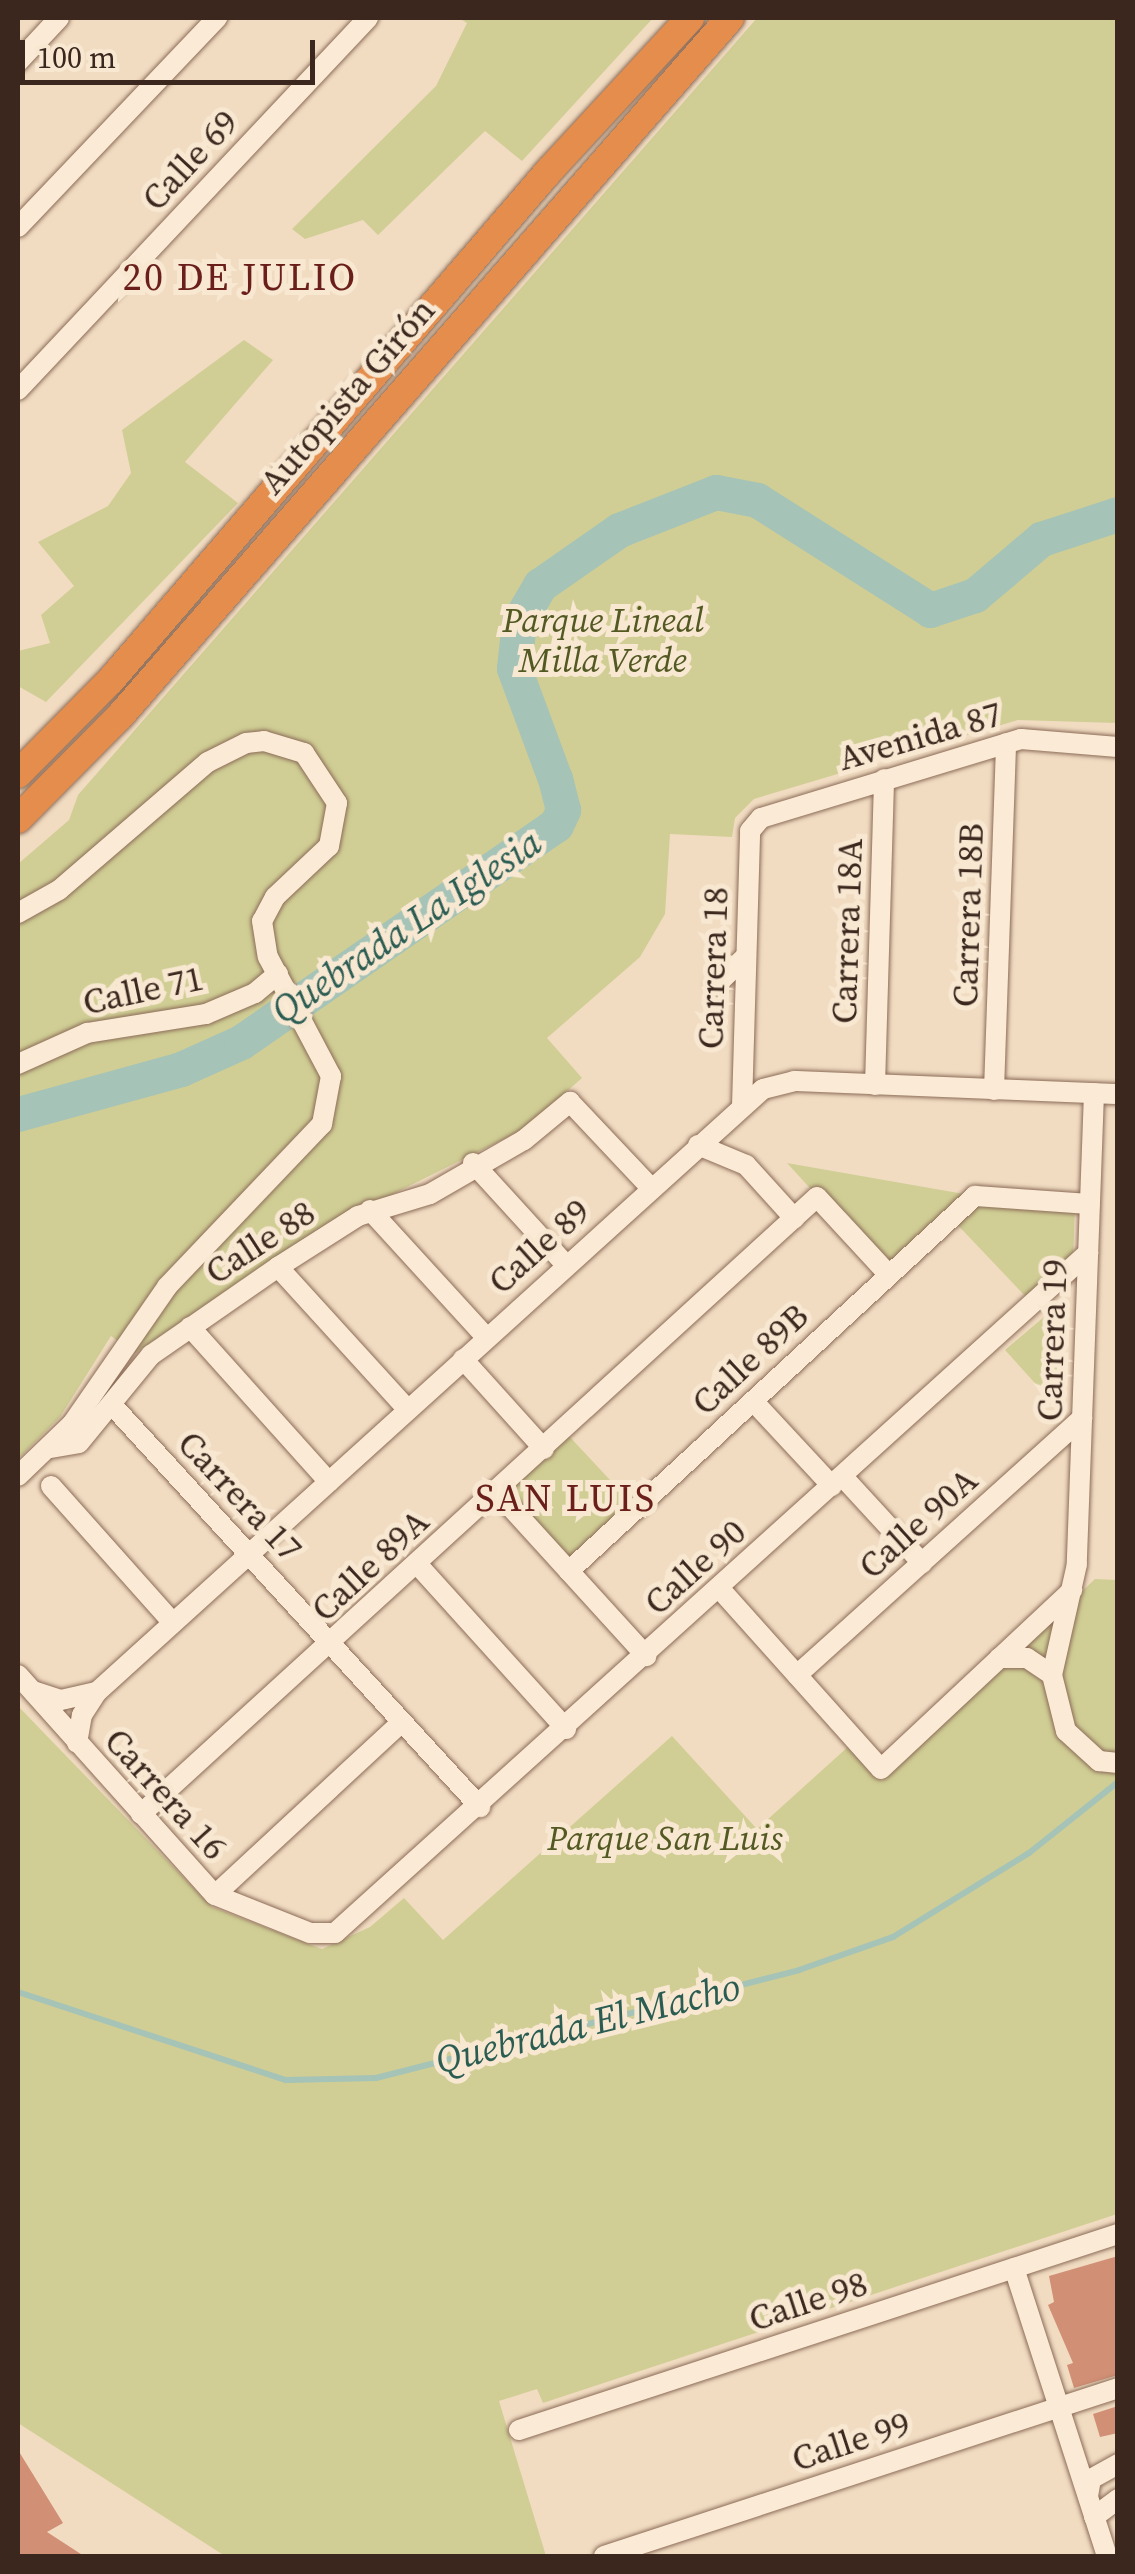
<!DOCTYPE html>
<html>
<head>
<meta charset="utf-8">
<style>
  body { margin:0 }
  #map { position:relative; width:1135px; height:2574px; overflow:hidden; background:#f1dcc2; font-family:"Source Serif 4",serif }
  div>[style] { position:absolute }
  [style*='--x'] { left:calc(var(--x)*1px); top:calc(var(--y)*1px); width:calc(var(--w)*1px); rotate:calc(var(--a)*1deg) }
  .green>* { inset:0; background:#d0ce95; transform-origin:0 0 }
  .stream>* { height:6px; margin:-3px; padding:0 3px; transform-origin:3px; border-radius:3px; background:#a5c3b6 }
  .river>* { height:35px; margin:-17.5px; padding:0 17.5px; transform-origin:17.5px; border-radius:17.5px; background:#a5c3b6 }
  .building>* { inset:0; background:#d18f75 }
  .roads { filter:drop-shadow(0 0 2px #8c6c58) drop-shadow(0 0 2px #8c6c58) }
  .minor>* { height:20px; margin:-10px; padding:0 10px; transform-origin:10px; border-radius:10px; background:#fbebd6 }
  .highway>* { height:28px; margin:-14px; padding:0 14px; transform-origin:14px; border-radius:14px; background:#e58d4d }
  span { translate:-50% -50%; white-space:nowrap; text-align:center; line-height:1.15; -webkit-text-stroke:10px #f8e8d2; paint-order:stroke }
  .street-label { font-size:35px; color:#3b271d }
  .park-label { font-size:35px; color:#535922; font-style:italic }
  .neighbourhood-label { font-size:38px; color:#6a1f1a; letter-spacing:2.5px }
  .water-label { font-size:38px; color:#2b5c52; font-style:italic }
  .frame { position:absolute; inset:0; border:20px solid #3b271d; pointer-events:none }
  .scale { position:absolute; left:20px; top:40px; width:295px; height:45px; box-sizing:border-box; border:5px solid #3b271d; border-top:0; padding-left:12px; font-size:30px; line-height:35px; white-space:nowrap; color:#3b271d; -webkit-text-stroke:8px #f8e8d2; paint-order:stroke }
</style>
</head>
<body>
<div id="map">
  <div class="green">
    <i style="clip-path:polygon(459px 18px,653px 18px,522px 161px,485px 131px,378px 235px,363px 220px,305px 239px,292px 229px,436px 86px,467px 23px)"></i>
    <i style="clip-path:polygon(757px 18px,1117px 18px,1117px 723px,1018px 720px,754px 799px,735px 818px,732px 837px,670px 834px,665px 914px,640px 957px,547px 1038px,582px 1078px,524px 1129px,308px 1236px,135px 1353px,111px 1336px,60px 1417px,18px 1459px,18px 864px,69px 820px,78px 795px)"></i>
    <i style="clip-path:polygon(244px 340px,273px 360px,185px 462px,238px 503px,46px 702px,18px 686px,18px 651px,50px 643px,41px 615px,74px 586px,38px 542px,108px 506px,131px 473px,122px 430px)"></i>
    <i style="clip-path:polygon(787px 1163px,964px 1194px,885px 1270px)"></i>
    <i style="clip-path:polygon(975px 1196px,1075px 1203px,1073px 1259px,1028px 1299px,951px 1218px)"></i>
    <i style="clip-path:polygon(1065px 1299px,1063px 1414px,1005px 1350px)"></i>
    <i style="left:569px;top:1436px;width:91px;height:88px;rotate:47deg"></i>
    <i style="clip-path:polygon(1095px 1579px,1117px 1580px,1117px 2214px,543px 2403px,537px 2389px,499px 2401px,546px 2556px,225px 2556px,18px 2423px,18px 1706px,212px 1907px,322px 1949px,370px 1927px,404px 1898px,443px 1940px,672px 1736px,757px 1829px,850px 1745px,882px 1781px)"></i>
  </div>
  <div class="stream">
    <i style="--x:18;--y:1992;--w:282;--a:18.2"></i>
    <i style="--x:286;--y:2080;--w:90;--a:-1.3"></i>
    <i style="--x:376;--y:2078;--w:437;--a:-14.3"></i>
    <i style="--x:799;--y:1970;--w:100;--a:-19.3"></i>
    <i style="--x:893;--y:1937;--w:160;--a:-31.7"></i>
    <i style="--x:1029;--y:1853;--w:114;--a:-38.6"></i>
  </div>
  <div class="river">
    <i style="--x:18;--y:1114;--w:169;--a:-15.4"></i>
    <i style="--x:181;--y:1069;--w:66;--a:-24.2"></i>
    <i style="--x:241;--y:1042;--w:383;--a:-34.6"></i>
    <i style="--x:556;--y:825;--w:17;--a:-65"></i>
    <i style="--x:563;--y:810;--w:32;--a:-104"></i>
    <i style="--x:555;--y:779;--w:118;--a:-110.3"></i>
    <i style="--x:514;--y:668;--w:47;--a:-83.9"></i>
    <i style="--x:519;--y:621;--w:42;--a:-59.7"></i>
    <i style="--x:540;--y:585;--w:96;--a:-34.8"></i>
    <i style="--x:619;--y:530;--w:104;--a:-21.4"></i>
    <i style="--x:716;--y:492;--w:42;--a:11"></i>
    <i style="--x:757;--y:500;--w:205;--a:32.4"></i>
    <i style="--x:930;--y:610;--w:47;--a:-18.4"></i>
    <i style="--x:975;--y:595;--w:87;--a:-40.3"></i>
    <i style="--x:1041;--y:539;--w:81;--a:-18"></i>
  </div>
  <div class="building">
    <i style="clip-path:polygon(1118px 2256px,1118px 2375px,1074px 2388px,1067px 2365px,1073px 2363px,1048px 2305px,1054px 2302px,1049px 2276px)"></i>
    <i style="clip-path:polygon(1118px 2406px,1118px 2433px,1100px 2437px,1093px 2414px)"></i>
    <i style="clip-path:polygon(18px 2450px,63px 2523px,47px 2532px,84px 2556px,18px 2556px)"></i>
  </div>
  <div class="roads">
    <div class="minor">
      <i style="--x:18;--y:62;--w:60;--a:-47"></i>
      <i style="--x:18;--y:227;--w:289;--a:-46.4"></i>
      <i style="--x:18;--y:390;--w:511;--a:-46.75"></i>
      <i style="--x:18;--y:913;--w:47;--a:-29.3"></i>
      <i style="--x:59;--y:890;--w:196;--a:-40.7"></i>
      <i style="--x:208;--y:762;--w:42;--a:-26.6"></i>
      <i style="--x:246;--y:743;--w:18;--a:-6"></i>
      <i style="--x:264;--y:741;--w:42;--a:16.7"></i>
      <i style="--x:304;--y:753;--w:60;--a:56.6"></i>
      <i style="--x:337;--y:803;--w:44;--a:100.5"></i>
      <i style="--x:329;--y:846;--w:74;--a:136.6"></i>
      <i style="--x:275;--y:897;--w:27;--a:118"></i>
      <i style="--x:262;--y:921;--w:36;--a:81"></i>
      <i style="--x:268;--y:957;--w:135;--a:62.1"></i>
      <i style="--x:331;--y:1076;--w:49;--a:100.6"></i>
      <i style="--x:322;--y:1124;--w:225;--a:133.6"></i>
      <i style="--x:167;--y:1287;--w:167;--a:124.7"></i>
      <i style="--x:72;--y:1424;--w:75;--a:136.1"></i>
      <i style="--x:716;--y:985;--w:42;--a:-44"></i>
      <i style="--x:18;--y:1064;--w:76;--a:-24.2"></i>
      <i style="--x:87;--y:1033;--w:121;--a:-9.1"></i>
      <i style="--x:206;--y:1014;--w:53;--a:-23.2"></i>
      <i style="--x:255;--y:993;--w:30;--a:-40"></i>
      <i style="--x:875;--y:1085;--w:306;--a:-88.3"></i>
      <i style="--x:994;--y:1090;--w:347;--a:-88"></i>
      <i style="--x:1094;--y:1093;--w:471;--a:92.1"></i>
      <i style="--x:1077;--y:1564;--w:114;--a:102.7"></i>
      <i style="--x:1052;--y:1675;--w:58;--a:76"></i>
      <i style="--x:1066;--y:1731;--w:45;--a:42.3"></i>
      <i style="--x:1099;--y:1761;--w:19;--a:6"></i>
      <i style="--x:742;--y:1106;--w:275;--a:-88.3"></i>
      <i style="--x:750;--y:831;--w:17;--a:-50"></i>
      <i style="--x:761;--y:818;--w:272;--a:-16.9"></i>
      <i style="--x:1021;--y:739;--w:97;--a:4.7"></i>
      <i style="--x:698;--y:1145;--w:52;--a:22.6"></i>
      <i style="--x:746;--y:1165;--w:72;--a:47.8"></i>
      <i style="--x:473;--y:1163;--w:138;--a:47.6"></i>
      <i style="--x:370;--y:1210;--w:173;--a:47.6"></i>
      <i style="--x:278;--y:1267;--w:193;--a:47.7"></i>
      <i style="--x:190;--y:1327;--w:208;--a:48.1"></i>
      <i style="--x:463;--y:1359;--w:121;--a:48"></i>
      <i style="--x:753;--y:1401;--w:116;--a:47.1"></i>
      <i style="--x:113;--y:1406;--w:544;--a:47.53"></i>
      <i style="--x:51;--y:1448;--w:28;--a:-10"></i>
      <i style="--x:79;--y:1443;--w:114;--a:-50.7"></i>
      <i style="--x:151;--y:1355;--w:155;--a:-34.7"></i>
      <i style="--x:278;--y:1267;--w:95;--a:-32.5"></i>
      <i style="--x:358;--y:1216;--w:75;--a:-17"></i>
      <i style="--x:430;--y:1194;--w:108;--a:-29.9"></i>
      <i style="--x:524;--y:1140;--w:60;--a:-39.6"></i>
      <i style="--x:570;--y:1102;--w:118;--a:46.7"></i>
      <i style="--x:843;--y:1477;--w:117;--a:47.4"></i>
      <i style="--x:51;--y:1486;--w:183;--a:48.3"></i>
      <i style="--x:497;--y:1492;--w:222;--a:47.7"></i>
      <i style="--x:418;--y:1565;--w:221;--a:47.9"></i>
      <i style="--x:569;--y:1571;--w:553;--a:-42.73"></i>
      <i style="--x:975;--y:1196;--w:115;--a:4"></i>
      <i style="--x:720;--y:1589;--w:241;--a:48.2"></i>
      <i style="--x:881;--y:1769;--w:262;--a:-43.1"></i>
      <i style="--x:999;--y:1658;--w:28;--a:0"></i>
      <i style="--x:1027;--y:1658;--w:30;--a:34"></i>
      <i style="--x:18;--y:1675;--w:295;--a:48.2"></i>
      <i style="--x:215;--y:1895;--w:102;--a:21.8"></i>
      <i style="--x:310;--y:1933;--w:25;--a:0"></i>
      <i style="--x:335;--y:1933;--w:1015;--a:-42.08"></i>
      <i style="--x:797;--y:1675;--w:384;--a:-42"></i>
      <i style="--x:33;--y:1691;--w:29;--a:18"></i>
      <i style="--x:61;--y:1700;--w:36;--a:-13"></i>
      <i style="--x:77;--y:1743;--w:28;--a:-80"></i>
      <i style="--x:82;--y:1715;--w:27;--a:-57"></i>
      <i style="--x:97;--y:1692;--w:898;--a:-42.16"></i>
      <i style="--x:763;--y:1089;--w:32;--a:-14"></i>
      <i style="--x:794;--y:1081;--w:324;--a:2.3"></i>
      <i style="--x:141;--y:1814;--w:915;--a:-42.39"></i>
      <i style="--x:817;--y:1197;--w:106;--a:47.3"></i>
      <i style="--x:215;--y:1895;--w:255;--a:-42.8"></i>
      <i style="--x:1014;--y:2268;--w:303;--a:72.1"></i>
      <i style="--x:519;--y:2430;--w:630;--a:-18.12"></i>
      <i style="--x:1088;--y:2496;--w:17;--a:-80"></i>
      <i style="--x:1091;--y:2479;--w:31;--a:-29"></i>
      <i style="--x:1094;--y:2517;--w:30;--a:-37"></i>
      <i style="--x:604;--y:2556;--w:541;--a:-18.1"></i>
    </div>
    <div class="highway">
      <i style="--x:18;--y:774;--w:132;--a:-45.3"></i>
      <i style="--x:111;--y:680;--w:672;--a:-49.29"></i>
      <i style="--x:549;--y:171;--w:208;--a:-47.3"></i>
      <i style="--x:18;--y:819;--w:145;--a:-45.3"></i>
      <i style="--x:120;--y:716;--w:927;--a:-48.85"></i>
    </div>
  </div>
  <div class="street-label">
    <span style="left:190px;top:160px;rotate:-47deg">Calle 69</span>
    <span style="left:347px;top:396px;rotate:-49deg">Autopista Girón</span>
    <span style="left:920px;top:736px;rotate:-16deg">Avenida 87</span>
    <span style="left:968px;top:915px;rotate:-88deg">Carrera 18B</span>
    <span style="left:847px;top:931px;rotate:-88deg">Carrera 18A</span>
    <span style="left:713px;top:968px;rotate:-88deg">Carrera 18</span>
    <span style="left:143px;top:990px;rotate:-12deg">Calle 71</span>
    <span style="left:260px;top:1242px;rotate:-33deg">Calle 88</span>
    <span style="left:539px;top:1246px;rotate:-42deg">Calle 89</span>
    <span style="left:1052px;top:1340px;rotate:-88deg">Carrera 19</span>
    <span style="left:750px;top:1359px;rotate:-43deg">Calle 89B</span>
    <span style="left:240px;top:1496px;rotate:47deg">Carrera 17</span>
    <span style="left:918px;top:1523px;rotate:-42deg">Calle 90A</span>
    <span style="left:370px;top:1565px;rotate:-43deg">Calle 89A</span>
    <span style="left:695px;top:1567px;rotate:-42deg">Calle 90</span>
    <span style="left:166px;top:1794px;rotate:48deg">Carrera 16</span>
    <span style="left:808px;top:2301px;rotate:-18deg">Calle 98</span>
    <span style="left:851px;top:2441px;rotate:-18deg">Calle 99</span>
  </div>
  <div class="park-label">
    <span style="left:603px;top:640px">Parque Lineal<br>Milla Verde</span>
    <span style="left:665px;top:1838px">Parque San Luis</span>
  </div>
  <div class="neighbourhood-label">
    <span style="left:240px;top:278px">20 DE JULIO</span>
    <span style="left:566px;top:1499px">SAN LUIS</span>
  </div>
  <div class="water-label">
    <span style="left:407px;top:927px;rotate:-34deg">Quebrada La Iglesia</span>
    <span style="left:588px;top:2024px;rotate:-14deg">Quebrada El Macho</span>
  </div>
  <div class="frame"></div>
  <div class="scale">100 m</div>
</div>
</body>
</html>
